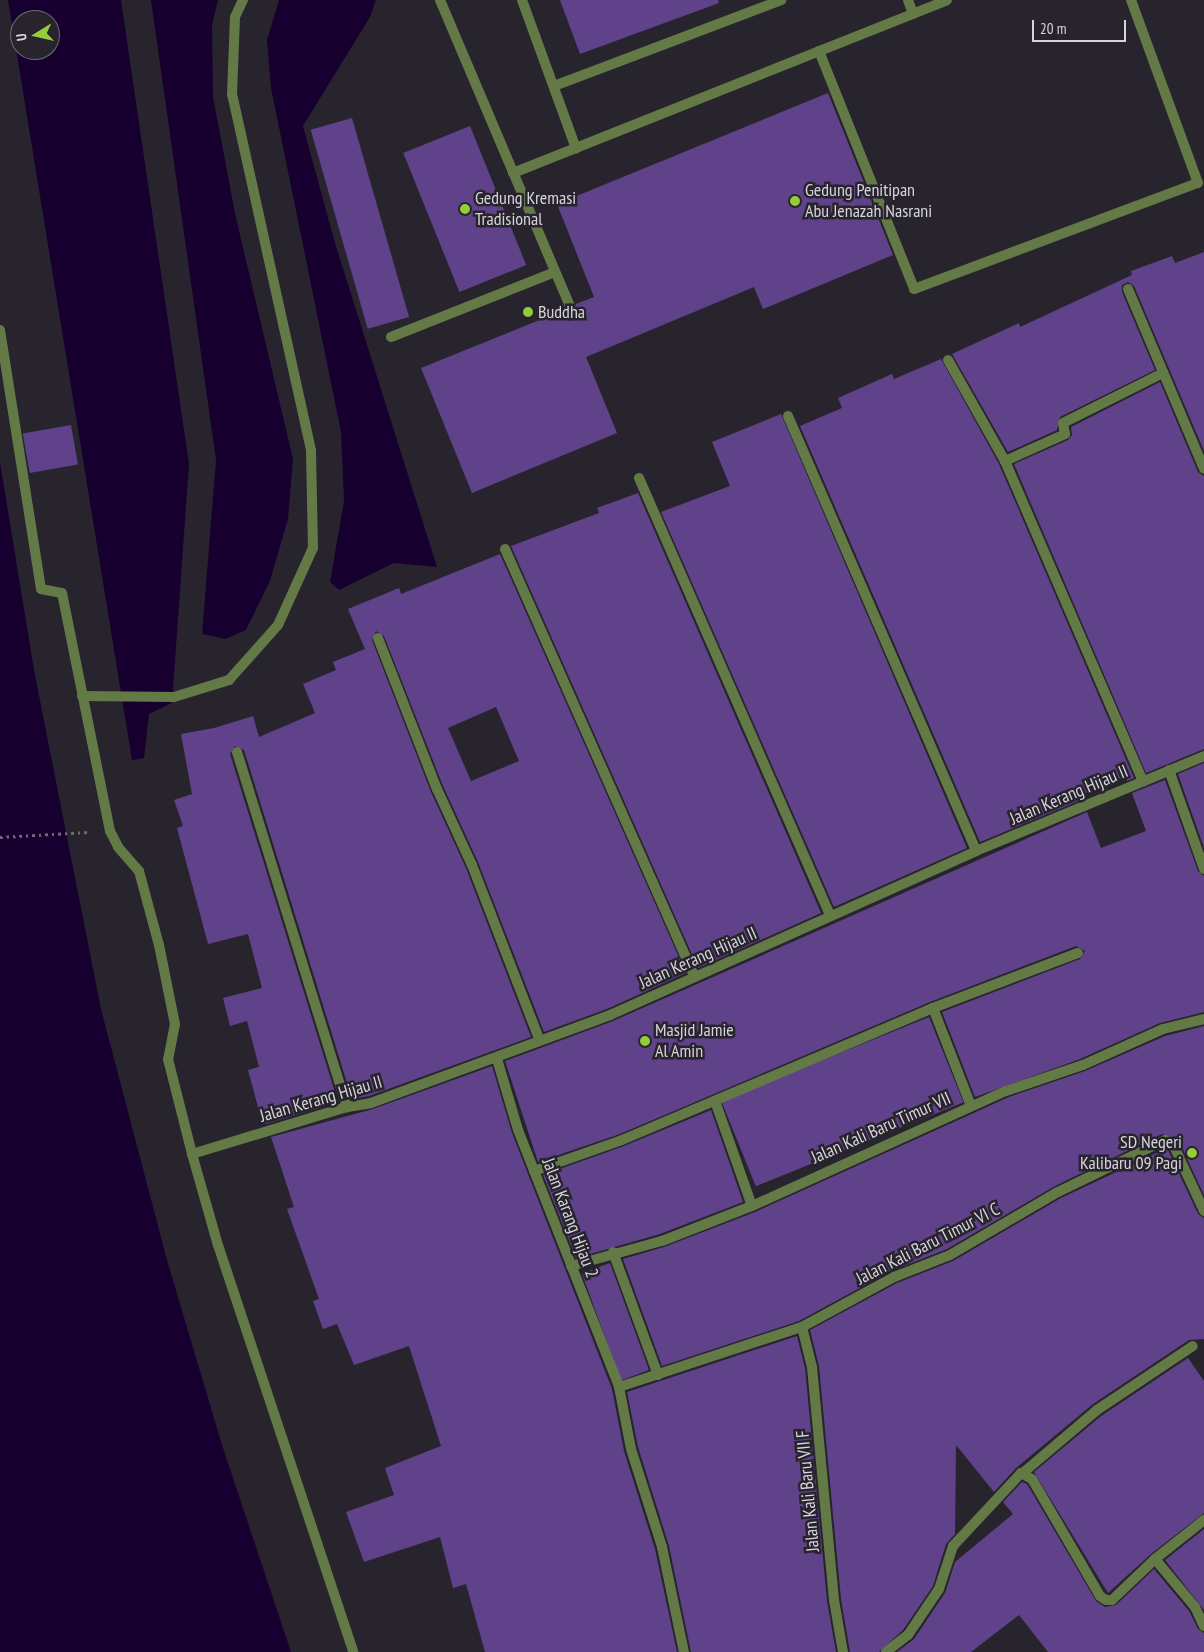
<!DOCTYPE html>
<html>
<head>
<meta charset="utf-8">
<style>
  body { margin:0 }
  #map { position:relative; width:1204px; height:1652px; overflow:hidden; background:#28242e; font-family:"PT Sans Narrow",sans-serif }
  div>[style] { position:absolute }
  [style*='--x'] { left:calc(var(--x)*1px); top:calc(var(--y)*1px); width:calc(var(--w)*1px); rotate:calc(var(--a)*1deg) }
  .water>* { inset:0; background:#170030 }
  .building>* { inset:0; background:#60428a; transform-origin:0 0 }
  .path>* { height:3px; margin-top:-1.5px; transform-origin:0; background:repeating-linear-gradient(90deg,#6e6a73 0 2.5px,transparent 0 6.5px) }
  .lane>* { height:10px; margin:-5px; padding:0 5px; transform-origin:5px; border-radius:5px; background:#637a46 }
  .street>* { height:10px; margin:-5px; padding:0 5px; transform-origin:5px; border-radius:5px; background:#637a46 }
  .dots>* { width:14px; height:14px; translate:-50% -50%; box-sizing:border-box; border:2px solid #28242e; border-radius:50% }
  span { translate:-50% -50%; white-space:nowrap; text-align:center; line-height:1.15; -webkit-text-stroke:5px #28242e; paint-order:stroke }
  .poi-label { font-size:18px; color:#d7d4db }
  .left { translate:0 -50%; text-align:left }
  .right { translate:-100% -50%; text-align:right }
  .street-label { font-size:18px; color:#d7d4db }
  .north { position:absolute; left:10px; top:10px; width:50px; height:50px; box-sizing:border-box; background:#28242e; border:1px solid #6e6a73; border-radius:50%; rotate:261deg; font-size:14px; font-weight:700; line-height:20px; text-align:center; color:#d7d4db }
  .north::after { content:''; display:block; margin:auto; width:18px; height:22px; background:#95cc3a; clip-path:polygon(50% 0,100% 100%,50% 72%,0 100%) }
  .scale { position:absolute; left:1032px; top:20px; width:94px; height:22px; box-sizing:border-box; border:2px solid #d7d4db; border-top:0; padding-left:6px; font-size:15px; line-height:18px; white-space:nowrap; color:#d7d4db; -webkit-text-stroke:4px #28242e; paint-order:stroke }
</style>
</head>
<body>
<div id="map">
  <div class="water">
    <i style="clip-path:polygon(evenodd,8px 0,121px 0,189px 464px,172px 703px,149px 714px,144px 758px,132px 760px,8px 0,20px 20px,50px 20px,50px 50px,20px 50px,20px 20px)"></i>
    <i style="clip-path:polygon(151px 0,218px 0,212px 25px,213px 97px,236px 218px,293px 459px,288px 519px,270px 581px,246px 630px,225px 639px,202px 634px,216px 460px)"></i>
    <i style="clip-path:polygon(279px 0,376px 0,370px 17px,303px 126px,335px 243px,437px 567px,394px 563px,339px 590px,330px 582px,344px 501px,341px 432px,271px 88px,267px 40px)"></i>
    <i style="clip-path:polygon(0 462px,34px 670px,101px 1009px,167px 1260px,222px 1445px,291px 1652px,0 1652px)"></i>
  </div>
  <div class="building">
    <i style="clip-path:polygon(560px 0,718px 0,719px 3px,580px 54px)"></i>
    <i style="clip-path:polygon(828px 93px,893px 255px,763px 309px,754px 287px,586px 357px,617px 433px,472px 493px,421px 368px,564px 310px,572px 313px,576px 304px,594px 297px,557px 204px)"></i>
    <i style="left:352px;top:118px;width:207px;height:43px;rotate:74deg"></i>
    <i style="left:470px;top:126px;width:150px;height:72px;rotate:68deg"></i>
    <i style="clip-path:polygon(1204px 252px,1204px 451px,1134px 286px,1128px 282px,1122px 285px,1122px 292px,1155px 370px,1060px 417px,1057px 430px,1008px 452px,952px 354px,1019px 323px,1020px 327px,1132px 275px,1131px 271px,1172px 256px,1175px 263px)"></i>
    <i style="clip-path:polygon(941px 359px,999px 464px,1134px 778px,1127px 781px,1126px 776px,1080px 796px,1081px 800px,980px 842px,800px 426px,842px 408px,838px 398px,892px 374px,894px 379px)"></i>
    <i style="clip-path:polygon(1160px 382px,1198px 472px,1204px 476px,1204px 749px,1146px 773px,1014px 464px,1068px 440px,1072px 435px,1071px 427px)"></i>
    <i style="clip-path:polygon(781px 414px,967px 848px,834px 907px,661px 512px,730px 486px,712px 442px)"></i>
    <i style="left:71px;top:425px;width:40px;height:49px;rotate:80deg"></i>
    <i style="clip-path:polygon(638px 493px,821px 913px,698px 968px,511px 546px,599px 513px,597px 508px)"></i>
    <i style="clip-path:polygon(evenodd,500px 554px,686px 973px,607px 1009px,544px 1032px,478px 862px,443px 786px,384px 636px,376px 631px,372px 640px,431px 792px,466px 868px,531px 1037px,369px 1096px,352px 1099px,244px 750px,235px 746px,230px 754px,338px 1102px,266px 1124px,261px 1110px,259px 1111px,248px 1070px,259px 1067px,247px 1021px,230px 1026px,223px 998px,262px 988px,248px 934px,208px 944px,177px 828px,183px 826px,174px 800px,192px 794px,181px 734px,214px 728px,253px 716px,259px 737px,315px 713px,303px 684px,336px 670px,333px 662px,365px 649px,348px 609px,399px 588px,401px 594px,500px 554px,496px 707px,519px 761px,471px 781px,448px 728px,496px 707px)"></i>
    <i style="clip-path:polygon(1204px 763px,1204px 848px,1178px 774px)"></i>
    <i style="clip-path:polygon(1165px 780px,1198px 871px,1204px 876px,1204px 1012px,1160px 1023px,1080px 1059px,975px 1097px,942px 1012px,1080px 959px,1085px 951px,1076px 946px,930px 1002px,620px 1134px,538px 1162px,505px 1061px,613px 1021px,1087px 812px,1101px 848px,1146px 831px,1132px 793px)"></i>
    <i style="left:929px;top:1017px;width:92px;height:224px;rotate:68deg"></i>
    <i style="clip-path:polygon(1204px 1026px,1204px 1195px,1178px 1139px,1162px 1134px,1055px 1186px,947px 1249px,891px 1271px,799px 1321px,662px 1366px,623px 1259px,664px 1247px,755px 1212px,1009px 1097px,1085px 1071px,1165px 1036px)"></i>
    <i style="clip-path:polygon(492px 1066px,512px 1133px,612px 1389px,624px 1451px,655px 1549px,677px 1652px,485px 1652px,466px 1584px,453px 1588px,440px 1537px,364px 1562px,346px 1512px,394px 1495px,385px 1468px,441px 1446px,409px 1346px,354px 1365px,337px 1324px,323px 1329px,313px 1301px,319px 1299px,287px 1209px,294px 1207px,271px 1137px,373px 1109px)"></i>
    <i style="clip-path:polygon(711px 1110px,743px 1202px,660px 1234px,576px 1258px,543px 1175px,624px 1146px)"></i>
    <i style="clip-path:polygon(1167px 1148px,1198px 1214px,1204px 1218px,1204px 1339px,1189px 1340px,1093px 1404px,1016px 1468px,994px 1492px,956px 1445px,955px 1534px,946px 1544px,933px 1586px,903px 1630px,879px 1652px,850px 1652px,841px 1599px,819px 1366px,810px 1330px,897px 1283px,953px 1261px,1061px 1198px)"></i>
    <i style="left:610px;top:1263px;width:114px;height:30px;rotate:70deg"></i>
    <i style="clip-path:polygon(797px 1336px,805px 1368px,827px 1601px,836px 1652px,691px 1652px,669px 1546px,638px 1447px,627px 1392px)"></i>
    <i style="clip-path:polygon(1188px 1358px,1204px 1381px,1204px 1513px,1151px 1554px,1108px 1593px,1034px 1472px,1101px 1416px)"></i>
    <i style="clip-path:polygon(1022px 1482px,1027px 1484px,1096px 1601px,1105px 1607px,1116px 1605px,1154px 1569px,1189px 1611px,1198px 1629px,1204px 1633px,1204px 1652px,1048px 1652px,1019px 1615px,971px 1652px,897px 1652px,914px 1639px,945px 1593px,955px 1562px,1013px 1514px,1003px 1502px)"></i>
    <i style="clip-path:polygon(1204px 1529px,1204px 1610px,1165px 1560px)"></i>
  </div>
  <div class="path">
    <i style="--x:0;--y:837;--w:89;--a:-3.2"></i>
  </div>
  <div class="lane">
    <i style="--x:440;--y:0;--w:333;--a:67"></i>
    <i style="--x:522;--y:0;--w:158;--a:70"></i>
    <i style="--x:908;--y:0;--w:15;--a:70"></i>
    <i style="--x:819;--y:51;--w:256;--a:68.2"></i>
    <i style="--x:914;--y:289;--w:303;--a:-20.5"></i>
    <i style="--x:1198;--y:183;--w:195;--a:-110.1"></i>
    <i style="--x:554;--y:86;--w:243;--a:-20.7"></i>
    <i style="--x:513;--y:173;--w:467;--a:-21.7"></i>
    <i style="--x:0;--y:330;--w:262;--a:81"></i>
    <i style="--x:41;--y:589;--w:21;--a:11"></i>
    <i style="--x:62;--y:593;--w:243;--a:78.6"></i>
    <i style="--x:110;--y:831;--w:18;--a:63"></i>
    <i style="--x:118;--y:847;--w:32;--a:49"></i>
    <i style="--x:139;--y:871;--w:77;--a:74.9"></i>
    <i style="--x:159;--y:945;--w:81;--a:78.6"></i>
    <i style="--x:175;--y:1024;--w:36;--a:101"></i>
    <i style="--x:168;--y:1059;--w:98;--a:75.8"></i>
    <i style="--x:192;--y:1154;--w:95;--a:74.1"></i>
    <i style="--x:218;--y:1245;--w:429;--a:71.6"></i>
    <i style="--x:391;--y:337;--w:176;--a:-21.6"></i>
    <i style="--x:82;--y:696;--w:92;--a:0.6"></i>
    <i style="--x:174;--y:697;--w:58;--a:-17.2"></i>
    <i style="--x:229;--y:680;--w:74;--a:-48.3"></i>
    <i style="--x:278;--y:625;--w:85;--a:-65.6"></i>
    <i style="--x:313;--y:548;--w:98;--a:-91.2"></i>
    <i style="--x:311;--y:450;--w:364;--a:-102.5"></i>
    <i style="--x:232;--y:95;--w:78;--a:-87.8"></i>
    <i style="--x:235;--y:17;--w:19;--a:-65"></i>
  </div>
  <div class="street">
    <i style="--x:1128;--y:289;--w:195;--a:67.1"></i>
    <i style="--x:948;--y:360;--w:116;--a:60.6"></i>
    <i style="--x:1005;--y:461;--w:349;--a:66.7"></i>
    <i style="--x:788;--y:416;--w:474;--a:66.6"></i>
    <i style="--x:1005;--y:461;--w:66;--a:-24.2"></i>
    <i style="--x:1065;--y:434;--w:11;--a:-100"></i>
    <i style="--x:1063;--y:423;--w:112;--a:-26.6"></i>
    <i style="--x:639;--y:478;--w:477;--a:66.4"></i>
    <i style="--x:505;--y:549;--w:468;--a:66.1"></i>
    <i style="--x:378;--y:638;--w:162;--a:68.7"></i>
    <i style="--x:437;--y:789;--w:84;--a:65.3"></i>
    <i style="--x:472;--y:865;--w:186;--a:68.9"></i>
    <i style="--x:237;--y:752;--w:372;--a:72.8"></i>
    <i style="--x:1169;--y:770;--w:105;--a:70.5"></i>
    <i style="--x:933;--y:1008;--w:105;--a:68.8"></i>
    <i style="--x:497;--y:1059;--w:74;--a:73.5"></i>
    <i style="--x:518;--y:1130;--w:276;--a:68.5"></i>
    <i style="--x:619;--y:1387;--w:63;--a:79"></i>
    <i style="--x:631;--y:1449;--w:103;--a:72.4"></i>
    <i style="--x:662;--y:1547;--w:107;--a:78.2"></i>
    <i style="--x:715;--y:1101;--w:111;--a:70.6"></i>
    <i style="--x:192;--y:1154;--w:162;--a:-16.9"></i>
    <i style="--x:347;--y:1107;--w:24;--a:-9"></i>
    <i style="--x:371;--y:1103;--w:255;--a:-20.2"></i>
    <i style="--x:610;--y:1015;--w:401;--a:-24.1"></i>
    <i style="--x:976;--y:851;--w:247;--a:-22.6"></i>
    <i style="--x:534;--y:1171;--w:93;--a:-19.4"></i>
    <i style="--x:622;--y:1140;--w:338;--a:-23"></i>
    <i style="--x:933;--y:1008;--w:155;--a:-20.8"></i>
    <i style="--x:613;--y:1252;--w:131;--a:69.9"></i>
    <i style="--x:571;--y:1266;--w:94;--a:-15.4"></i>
    <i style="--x:662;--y:1241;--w:97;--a:-21.3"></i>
    <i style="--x:752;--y:1206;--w:279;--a:-24.4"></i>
    <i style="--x:1006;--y:1091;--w:81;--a:-18.7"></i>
    <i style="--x:1083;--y:1065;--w:88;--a:-24.2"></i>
    <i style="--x:1163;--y:1029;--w:42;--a:-13.7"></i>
    <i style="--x:802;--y:1327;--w:41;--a:76"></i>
    <i style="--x:812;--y:1367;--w:234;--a:84.6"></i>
    <i style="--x:834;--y:1600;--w:53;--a:80.2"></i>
    <i style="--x:619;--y:1387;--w:193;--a:-18.2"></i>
    <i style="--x:802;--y:1327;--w:105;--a:-28.5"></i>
    <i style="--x:894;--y:1277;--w:60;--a:-21.4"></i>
    <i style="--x:950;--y:1255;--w:125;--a:-30.3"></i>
    <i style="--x:1058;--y:1192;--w:119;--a:-25.9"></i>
    <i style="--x:1165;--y:1140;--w:7;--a:16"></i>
    <i style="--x:1172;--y:1142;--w:76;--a:65.1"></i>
    <i style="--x:1024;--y:1472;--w:96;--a:-40.3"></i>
    <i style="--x:1097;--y:1410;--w:115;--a:-33.7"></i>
    <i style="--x:1155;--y:1559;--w:62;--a:50.2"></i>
    <i style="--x:1195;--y:1607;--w:21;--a:65"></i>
    <i style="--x:886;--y:1652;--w:28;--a:-38"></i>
    <i style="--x:908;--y:1635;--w:55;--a:-56"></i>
    <i style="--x:939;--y:1589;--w:45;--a:-72"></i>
    <i style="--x:953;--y:1546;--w:100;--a:-47"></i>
    <i style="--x:1021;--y:1473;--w:13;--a:29"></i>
    <i style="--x:1032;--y:1479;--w:135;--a:59.8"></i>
    <i style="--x:1100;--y:1596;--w:7;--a:34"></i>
    <i style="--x:1106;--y:1600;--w:6;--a:0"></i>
    <i style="--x:1112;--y:1600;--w:59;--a:-43.6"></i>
    <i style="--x:1155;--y:1559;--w:63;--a:-38.5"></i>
  </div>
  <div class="dots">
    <i style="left:795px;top:201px;background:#95cc3a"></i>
    <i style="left:465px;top:209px;background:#95cc3a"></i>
    <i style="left:528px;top:312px;background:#95cc3a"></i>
    <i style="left:645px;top:1041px;background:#95cc3a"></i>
    <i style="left:1192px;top:1153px;background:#95cc3a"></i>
  </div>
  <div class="poi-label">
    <span class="left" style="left:805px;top:201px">Gedung Penitipan<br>Abu Jenazah Nasrani</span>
    <span class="left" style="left:475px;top:209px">Gedung Kremasi<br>Tradisional</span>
    <span class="left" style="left:538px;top:312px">Buddha</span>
    <span class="left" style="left:655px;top:1041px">Masjid Jamie<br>Al Amin</span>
    <span class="right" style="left:1182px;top:1153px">SD Negeri<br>Kalibaru 09 Pagi</span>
  </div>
  <div class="street-label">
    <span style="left:1069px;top:795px;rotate:-23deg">Jalan Kerang Hijau II</span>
    <span style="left:698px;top:958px;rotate:-24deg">Jalan Kerang Hijau II</span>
    <span style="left:321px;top:1099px;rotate:-16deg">Jalan Kerang Hijau II</span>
    <span style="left:881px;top:1128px;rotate:-24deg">Jalan Kali Baru Timur VII</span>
    <span style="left:570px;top:1218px;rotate:69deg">Jalan Karang Hijau 2</span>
    <span style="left:928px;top:1244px;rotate:-27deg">Jalan Kali Baru Timur VI C</span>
    <span style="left:808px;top:1491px;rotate:-95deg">Jalan Kali Baru VII F</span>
  </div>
  <div class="north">U</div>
  <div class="scale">20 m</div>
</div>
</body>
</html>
